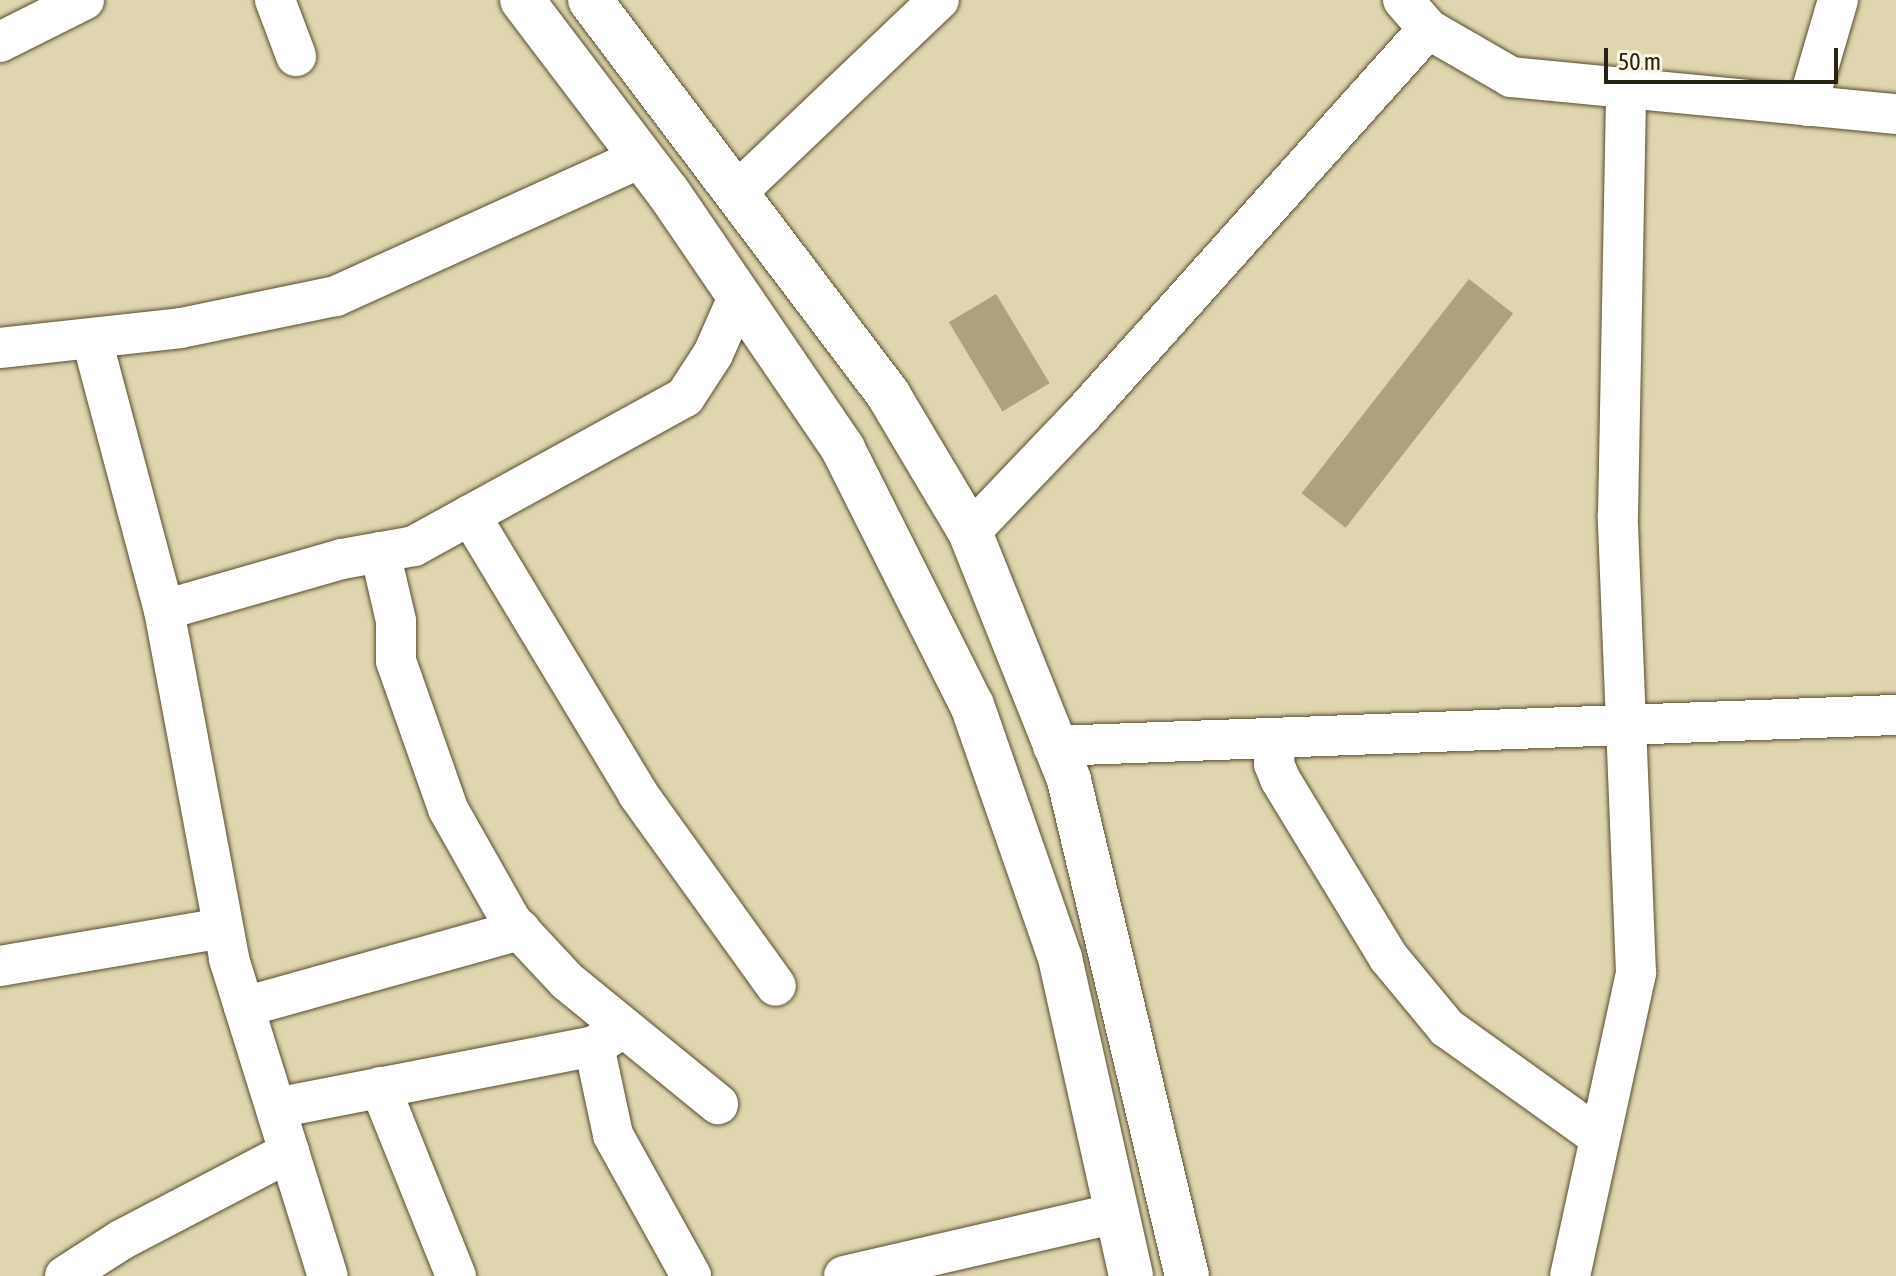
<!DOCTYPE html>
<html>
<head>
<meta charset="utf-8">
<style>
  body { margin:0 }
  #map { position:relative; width:1896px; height:1276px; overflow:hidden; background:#dfd5af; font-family:"Asap Condensed",sans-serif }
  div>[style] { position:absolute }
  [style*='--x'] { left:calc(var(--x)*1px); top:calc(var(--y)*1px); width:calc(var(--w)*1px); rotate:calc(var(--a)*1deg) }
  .building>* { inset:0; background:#aca27e; transform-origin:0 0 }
  .roads { filter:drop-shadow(0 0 2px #574d2c) drop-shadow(0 0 2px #574d2c) }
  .minor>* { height:40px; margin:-20px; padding:0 20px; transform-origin:20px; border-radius:20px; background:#fff }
  .major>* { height:44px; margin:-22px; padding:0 22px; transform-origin:22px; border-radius:22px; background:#fff }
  span { translate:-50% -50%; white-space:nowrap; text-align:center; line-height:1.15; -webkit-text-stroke:8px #fbf6e3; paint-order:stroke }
  .scale { position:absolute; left:1604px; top:48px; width:234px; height:36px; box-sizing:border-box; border:4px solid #262214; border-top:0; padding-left:10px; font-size:24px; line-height:28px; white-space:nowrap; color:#262214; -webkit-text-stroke:6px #fbf6e3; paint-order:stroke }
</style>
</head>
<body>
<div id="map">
  <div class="building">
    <i style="left:1469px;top:279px;width:56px;height:272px;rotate:38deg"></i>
    <i style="left:996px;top:294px;width:104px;height:55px;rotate:59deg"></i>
  </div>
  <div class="roads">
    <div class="minor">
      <i style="--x:275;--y:0;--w:60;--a:69.4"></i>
      <i style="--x:1403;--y:0;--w:38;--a:49"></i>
      <i style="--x:1428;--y:29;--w:96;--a:30"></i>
      <i style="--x:1511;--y:77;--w:387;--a:5.5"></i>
      <i style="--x:0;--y:42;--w:94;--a:-26.6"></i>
      <i style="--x:1807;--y:106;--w:110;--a:-73.7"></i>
      <i style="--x:736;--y:193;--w:280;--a:-43.6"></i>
      <i style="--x:92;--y:340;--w:279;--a:75.1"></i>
      <i style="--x:164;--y:610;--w:355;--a:79.4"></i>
      <i style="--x:229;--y:959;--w:332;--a:72.7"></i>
      <i style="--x:0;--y:348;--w:182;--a:-6.3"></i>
      <i style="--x:181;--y:328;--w:158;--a:-11.7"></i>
      <i style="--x:336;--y:296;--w:336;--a:-24.4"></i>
      <i style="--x:470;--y:515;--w:326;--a:58.9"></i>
      <i style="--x:638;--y:794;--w:236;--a:54.3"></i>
      <i style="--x:970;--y:532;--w:162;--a:-46.3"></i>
      <i style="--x:1082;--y:415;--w:518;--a:-48.13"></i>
      <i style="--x:380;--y:552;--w:71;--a:76.9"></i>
      <i style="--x:396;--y:621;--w:40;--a:90"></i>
      <i style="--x:396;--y:661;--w:157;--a:70.6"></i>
      <i style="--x:448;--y:809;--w:129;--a:60.6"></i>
      <i style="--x:511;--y:921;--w:82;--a:47"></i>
      <i style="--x:567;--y:981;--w:195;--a:39.2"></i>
      <i style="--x:164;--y:610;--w:185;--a:-16"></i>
      <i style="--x:342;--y:559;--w:73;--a:-10.2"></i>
      <i style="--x:414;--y:546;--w:309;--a:-28.8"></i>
      <i style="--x:685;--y:397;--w:51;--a:-56.9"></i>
      <i style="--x:713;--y:354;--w:64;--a:-66.2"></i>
      <i style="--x:1275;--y:738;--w:26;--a:92"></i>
      <i style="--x:1274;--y:764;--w:16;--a:68"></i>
      <i style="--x:1280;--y:779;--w:210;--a:58.7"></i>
      <i style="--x:1389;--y:958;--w:91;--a:50.4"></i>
      <i style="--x:1447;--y:1028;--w:186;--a:35.6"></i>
      <i style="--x:1053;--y:746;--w:844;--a:-2.11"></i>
      <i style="--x:0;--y:966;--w:226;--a:-9.7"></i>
      <i style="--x:244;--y:1007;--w:287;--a:-15.6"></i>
      <i style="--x:594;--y:1046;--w:91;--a:77.9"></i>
      <i style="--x:613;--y:1135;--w:161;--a:61"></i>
      <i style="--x:380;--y:1087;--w:204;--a:68.1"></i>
      <i style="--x:276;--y:1108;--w:324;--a:-11"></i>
      <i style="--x:594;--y:1046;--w:35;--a:-31"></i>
      <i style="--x:65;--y:1276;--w:67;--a:-32.7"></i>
      <i style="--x:121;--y:1240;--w:190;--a:-27.6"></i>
      <i style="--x:844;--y:1276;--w:279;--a:-13"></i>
      <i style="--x:1570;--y:1276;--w:310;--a:-77.7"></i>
      <i style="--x:1636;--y:973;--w:458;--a:-92.3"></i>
      <i style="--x:1618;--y:515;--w:426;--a:-88.9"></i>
    </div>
    <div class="major">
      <i style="--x:522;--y:0;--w:241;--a:52.8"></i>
      <i style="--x:668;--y:192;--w:311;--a:55.7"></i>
      <i style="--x:843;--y:449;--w:287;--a:63.3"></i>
      <i style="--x:972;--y:705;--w:268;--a:70.8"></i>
      <i style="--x:1060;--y:958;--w:326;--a:77.4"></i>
      <i style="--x:590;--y:0;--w:496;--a:52.9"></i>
      <i style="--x:889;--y:396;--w:158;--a:59.2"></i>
      <i style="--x:970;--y:532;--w:267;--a:68.2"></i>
      <i style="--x:1069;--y:780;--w:510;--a:76.62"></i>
    </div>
  </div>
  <div class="scale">50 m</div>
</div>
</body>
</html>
